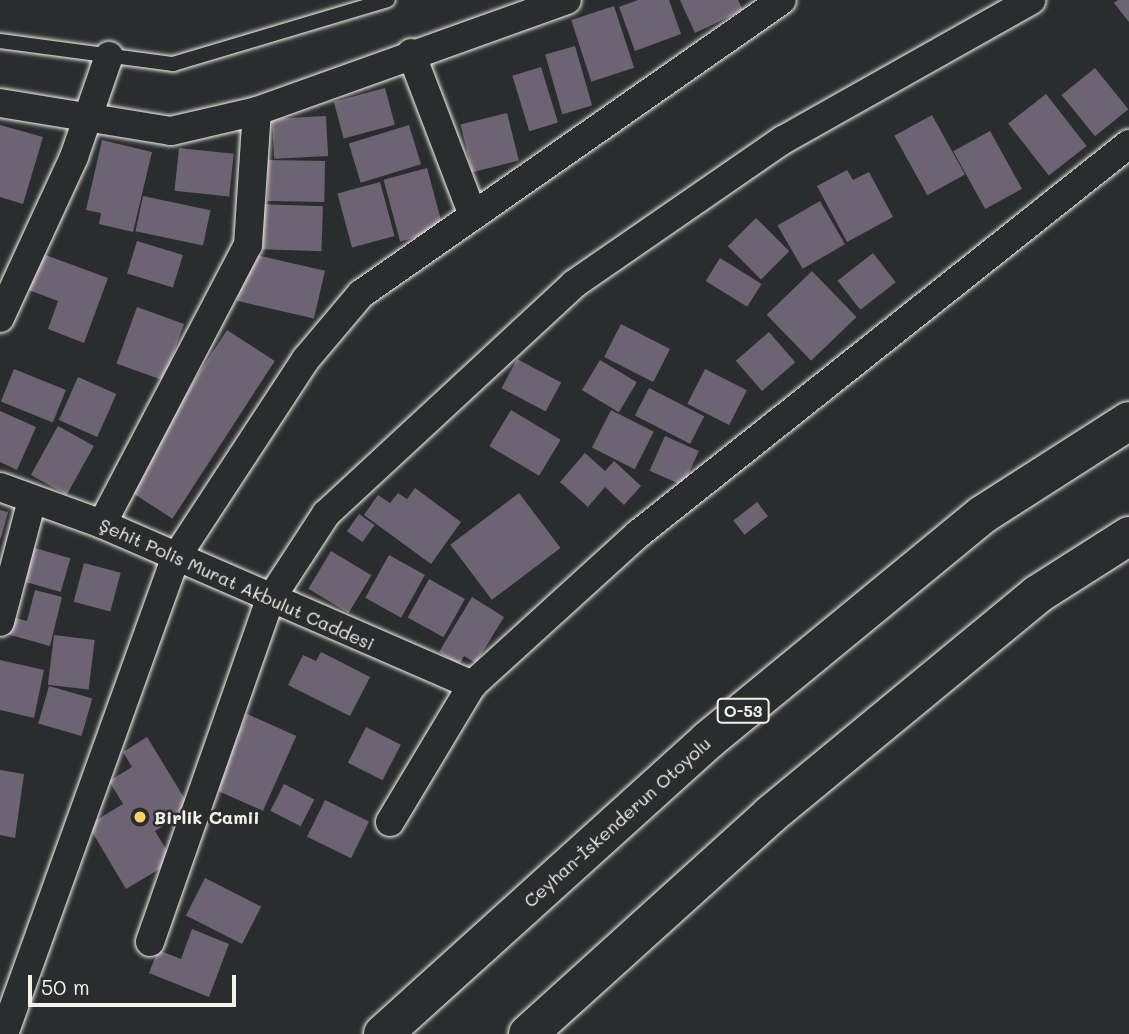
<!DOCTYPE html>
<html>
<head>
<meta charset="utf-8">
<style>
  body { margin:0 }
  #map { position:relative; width:1129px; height:1034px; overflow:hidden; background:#2a2d2e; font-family:Mali,sans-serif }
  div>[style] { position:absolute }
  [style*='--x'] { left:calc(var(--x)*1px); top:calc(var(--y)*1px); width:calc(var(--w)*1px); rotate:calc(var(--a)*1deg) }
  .building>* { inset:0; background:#6e6373; transform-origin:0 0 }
  .roads { filter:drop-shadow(0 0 2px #f4f1e8) drop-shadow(0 0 2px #f4f1e8) }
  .service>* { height:14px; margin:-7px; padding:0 7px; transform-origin:7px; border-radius:7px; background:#2a2d2e }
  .minor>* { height:28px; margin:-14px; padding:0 14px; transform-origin:14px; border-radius:14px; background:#2a2d2e }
  .motorway>* { height:38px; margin:-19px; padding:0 19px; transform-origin:19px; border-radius:19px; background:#2a2d2e }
  .dots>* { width:19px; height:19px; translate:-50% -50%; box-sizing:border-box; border:4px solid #2a2d2e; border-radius:50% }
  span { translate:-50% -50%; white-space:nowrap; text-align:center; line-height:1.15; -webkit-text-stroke:5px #2a2d2e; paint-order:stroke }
  .shield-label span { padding:2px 5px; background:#2a2d2e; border:2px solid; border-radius:5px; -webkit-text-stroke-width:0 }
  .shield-label { font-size:16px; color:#f4f1e8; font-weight:700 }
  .street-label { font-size:18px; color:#f4f1e8 }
  .poi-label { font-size:18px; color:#f4f1e8; font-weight:700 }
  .left { translate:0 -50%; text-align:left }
  .scale { position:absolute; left:28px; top:975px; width:208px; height:32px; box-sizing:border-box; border:4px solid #f4f1e8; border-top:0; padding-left:9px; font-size:21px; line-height:24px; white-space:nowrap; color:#f4f1e8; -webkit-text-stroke:5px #2a2d2e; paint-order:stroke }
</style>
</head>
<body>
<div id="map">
  <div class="building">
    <i style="clip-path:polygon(638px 0,669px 0,681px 34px,635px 51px,619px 7px)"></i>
    <i style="clip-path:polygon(680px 0,738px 0,743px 10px,695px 33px)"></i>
    <i style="clip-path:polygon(1118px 0,1129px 0,1129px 22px,1114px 3px)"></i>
    <i style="left:614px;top:6px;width:65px;height:45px;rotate:72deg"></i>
    <i style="left:575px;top:46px;width:62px;height:31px;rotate:74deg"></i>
    <i style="left:541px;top:67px;width:58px;height:30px;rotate:73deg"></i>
    <i style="left:1095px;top:68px;width:53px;height:43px;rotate:51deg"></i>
    <i style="left:385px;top:88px;width:38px;height:53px;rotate:75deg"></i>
    <i style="left:1046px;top:94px;width:66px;height:48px;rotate:52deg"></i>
    <i style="left:507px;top:113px;width:49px;height:48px;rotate:76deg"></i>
    <i style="left:932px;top:115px;width:68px;height:43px;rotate:61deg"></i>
    <i style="left:326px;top:116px;width:40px;height:54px;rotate:87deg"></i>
    <i style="clip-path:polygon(0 125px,43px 137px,23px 204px,0 197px)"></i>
    <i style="left:409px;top:125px;width:41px;height:63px;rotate:73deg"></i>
    <i style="left:990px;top:131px;width:66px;height:42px;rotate:61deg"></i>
    <i style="clip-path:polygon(102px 140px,152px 152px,133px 232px,99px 224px,101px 213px,86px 210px)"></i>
    <i style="left:179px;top:148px;width:55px;height:43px;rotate:6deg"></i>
    <i style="left:268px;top:160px;width:57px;height:41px;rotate:1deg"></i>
    <i style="left:427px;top:168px;width:64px;height:45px;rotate:75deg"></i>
    <i style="clip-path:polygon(847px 170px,853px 180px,869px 172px,893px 217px,847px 242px,817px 186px)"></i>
    <i style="left:380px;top:182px;width:56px;height:44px;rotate:75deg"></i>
    <i style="left:143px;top:196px;width:69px;height:36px;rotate:12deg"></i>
    <i style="left:820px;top:201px;width:50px;height:49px;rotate:60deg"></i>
    <i style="left:257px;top:204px;width:66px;height:45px;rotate:2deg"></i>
    <i style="left:756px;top:218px;width:47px;height:40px;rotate:45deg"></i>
    <i style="left:137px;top:241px;width:48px;height:34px;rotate:17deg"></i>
    <i style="clip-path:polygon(40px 253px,108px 278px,84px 343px,48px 329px,58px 301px,26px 289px)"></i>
    <i style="left:248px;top:253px;width:79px;height:49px;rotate:13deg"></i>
    <i style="left:873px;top:253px;width:37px;height:45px;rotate:52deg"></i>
    <i style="left:720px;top:258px;width:49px;height:27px;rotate:32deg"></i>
    <i style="left:812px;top:271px;width:64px;height:63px;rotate:46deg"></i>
    <i style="left:137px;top:307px;width:50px;height:60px;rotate:20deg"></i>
    <i style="left:621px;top:324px;width:55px;height:37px;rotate:27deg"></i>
    <i style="left:227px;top:330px;width:57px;height:188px;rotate:33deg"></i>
    <i style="left:769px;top:332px;width:40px;height:44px;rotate:49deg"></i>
    <i style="left:517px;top:359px;width:50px;height:33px;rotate:28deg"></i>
    <i style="left:600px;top:360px;width:43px;height:35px;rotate:31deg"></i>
    <i style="left:14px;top:369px;width:56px;height:35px;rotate:22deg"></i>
    <i style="left:705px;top:369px;width:47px;height:39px;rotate:27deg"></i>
    <i style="left:78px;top:377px;width:42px;height:47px;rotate:24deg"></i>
    <i style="left:649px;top:388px;width:62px;height:31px;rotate:27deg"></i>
    <i style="left:511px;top:410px;width:58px;height:42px;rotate:31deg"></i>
    <i style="left:611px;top:410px;width:48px;height:42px;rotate:27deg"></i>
    <i style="clip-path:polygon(0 411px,36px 427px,17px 470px,0 462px)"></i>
    <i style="left:58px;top:426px;width:41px;height:56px;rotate:29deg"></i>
    <i style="left:665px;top:436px;width:37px;height:38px;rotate:24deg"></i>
    <i style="clip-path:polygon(585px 453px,605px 471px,614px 461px,641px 486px,624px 505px,605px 487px,588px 507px,560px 482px)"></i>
    <i style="clip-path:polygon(415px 488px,461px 522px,431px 564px,364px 515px,378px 495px,390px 503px,398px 493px,407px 499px)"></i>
    <i style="left:519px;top:493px;width:69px;height:86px;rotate:53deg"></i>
    <i style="left:757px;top:502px;width:18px;height:30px;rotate:52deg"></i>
    <i style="clip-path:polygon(0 510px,8px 512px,1px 538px,0 538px)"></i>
    <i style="left:359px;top:514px;width:19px;height:21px;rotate:35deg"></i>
    <i style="left:31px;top:547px;width:41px;height:35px;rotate:16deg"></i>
    <i style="left:331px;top:551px;width:47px;height:44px;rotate:31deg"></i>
    <i style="left:389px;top:555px;width:41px;height:49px;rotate:29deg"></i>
    <i style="left:84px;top:563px;width:38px;height:40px;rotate:15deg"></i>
    <i style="left:429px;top:579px;width:41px;height:44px;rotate:29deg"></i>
    <i style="clip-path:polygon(35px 590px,62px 597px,50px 646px,7px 634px,12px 617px,27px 621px)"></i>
    <i style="clip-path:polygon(472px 597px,504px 617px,476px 663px,464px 656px,459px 665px,439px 652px)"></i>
    <i style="left:54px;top:635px;width:41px;height:50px;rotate:7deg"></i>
    <i style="clip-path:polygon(321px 652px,370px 677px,350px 716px,288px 685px,303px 655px,316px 661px)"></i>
    <i style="clip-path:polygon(0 660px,44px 670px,34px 718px,0 710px)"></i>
    <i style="left:49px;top:686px;width:45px;height:39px;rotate:16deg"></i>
    <i style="left:247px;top:714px;width:54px;height:82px;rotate:24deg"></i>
    <i style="left:366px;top:727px;width:39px;height:40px;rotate:27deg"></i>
    <i style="clip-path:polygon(147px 737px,191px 809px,155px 831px,173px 861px,126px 889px,88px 825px,123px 804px,109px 781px,132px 767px,123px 752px)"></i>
    <i style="clip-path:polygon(0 770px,24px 774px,15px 838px,0 835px)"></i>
    <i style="left:284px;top:784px;width:34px;height:30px;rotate:27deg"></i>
    <i style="left:325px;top:800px;width:49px;height:41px;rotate:26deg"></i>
    <i style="left:205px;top:878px;width:63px;height:42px;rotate:27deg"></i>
    <i style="clip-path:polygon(192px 929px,229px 944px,209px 997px,149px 973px,158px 950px,181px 959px)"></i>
  </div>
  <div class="roads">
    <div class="service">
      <i style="--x:0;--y:41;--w:175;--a:7.6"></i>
      <i style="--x:173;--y:64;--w:224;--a:-16.6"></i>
    </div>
    <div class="minor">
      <i style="--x:411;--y:53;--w:173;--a:69.1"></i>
      <i style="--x:0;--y:103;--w:173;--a:9.3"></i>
      <i style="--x:171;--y:131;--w:88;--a:-13.1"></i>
      <i style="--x:257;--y:111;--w:329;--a:-19.7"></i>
      <i style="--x:0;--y:318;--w:177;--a:-65.3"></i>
      <i style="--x:74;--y:157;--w:107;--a:-70.9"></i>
      <i style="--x:0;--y:487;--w:109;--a:19.9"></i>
      <i style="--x:102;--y:524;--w:404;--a:23.5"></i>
      <i style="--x:102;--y:524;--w:315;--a:-62.4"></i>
      <i style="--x:248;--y:245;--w:134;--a:-86.2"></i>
      <i style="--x:0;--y:622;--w:126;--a:-75.3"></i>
      <i style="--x:390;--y:822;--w:160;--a:-59.1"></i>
      <i style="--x:472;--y:685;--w:224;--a:-42.3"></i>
      <i style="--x:638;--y:534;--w:627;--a:-38.46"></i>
      <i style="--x:150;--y:942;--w:362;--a:-70.7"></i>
      <i style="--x:270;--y:600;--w:103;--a:-56.9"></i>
      <i style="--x:326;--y:514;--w:338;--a:-42.8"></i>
      <i style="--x:574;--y:284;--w:254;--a:-34.6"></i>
      <i style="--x:783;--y:140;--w:285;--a:-29.4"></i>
      <i style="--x:4;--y:1034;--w:505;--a:-70.2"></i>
      <i style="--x:175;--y:559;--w:239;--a:-56.8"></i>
      <i style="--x:306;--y:359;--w:85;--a:-49.8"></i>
      <i style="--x:361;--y:294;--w:513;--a:-34.93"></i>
    </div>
    <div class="motorway">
      <i style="--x:383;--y:1034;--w:437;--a:-42.1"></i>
      <i style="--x:707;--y:741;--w:356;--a:-39.4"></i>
      <i style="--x:982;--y:515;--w:174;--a:-32.6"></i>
      <i style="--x:528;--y:1034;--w:326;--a:-42.1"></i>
      <i style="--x:770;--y:815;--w:347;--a:-39.5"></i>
      <i style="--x:1038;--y:594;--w:108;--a:-32.5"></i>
    </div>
  </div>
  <div class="dots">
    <i style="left:140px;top:817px;background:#ffd166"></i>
  </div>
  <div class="shield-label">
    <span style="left:743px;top:711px">O-53</span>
  </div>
  <div class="street-label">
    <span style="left:237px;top:584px;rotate:24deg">Şehit Polis Murat Akbulut Caddesi</span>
    <span style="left:617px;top:822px;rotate:-42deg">Ceyhan-İskenderun Otoyolu</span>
  </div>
  <div class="poi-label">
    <span class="left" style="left:154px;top:817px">Birlik Camii</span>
  </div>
  <div class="scale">50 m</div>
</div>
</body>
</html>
